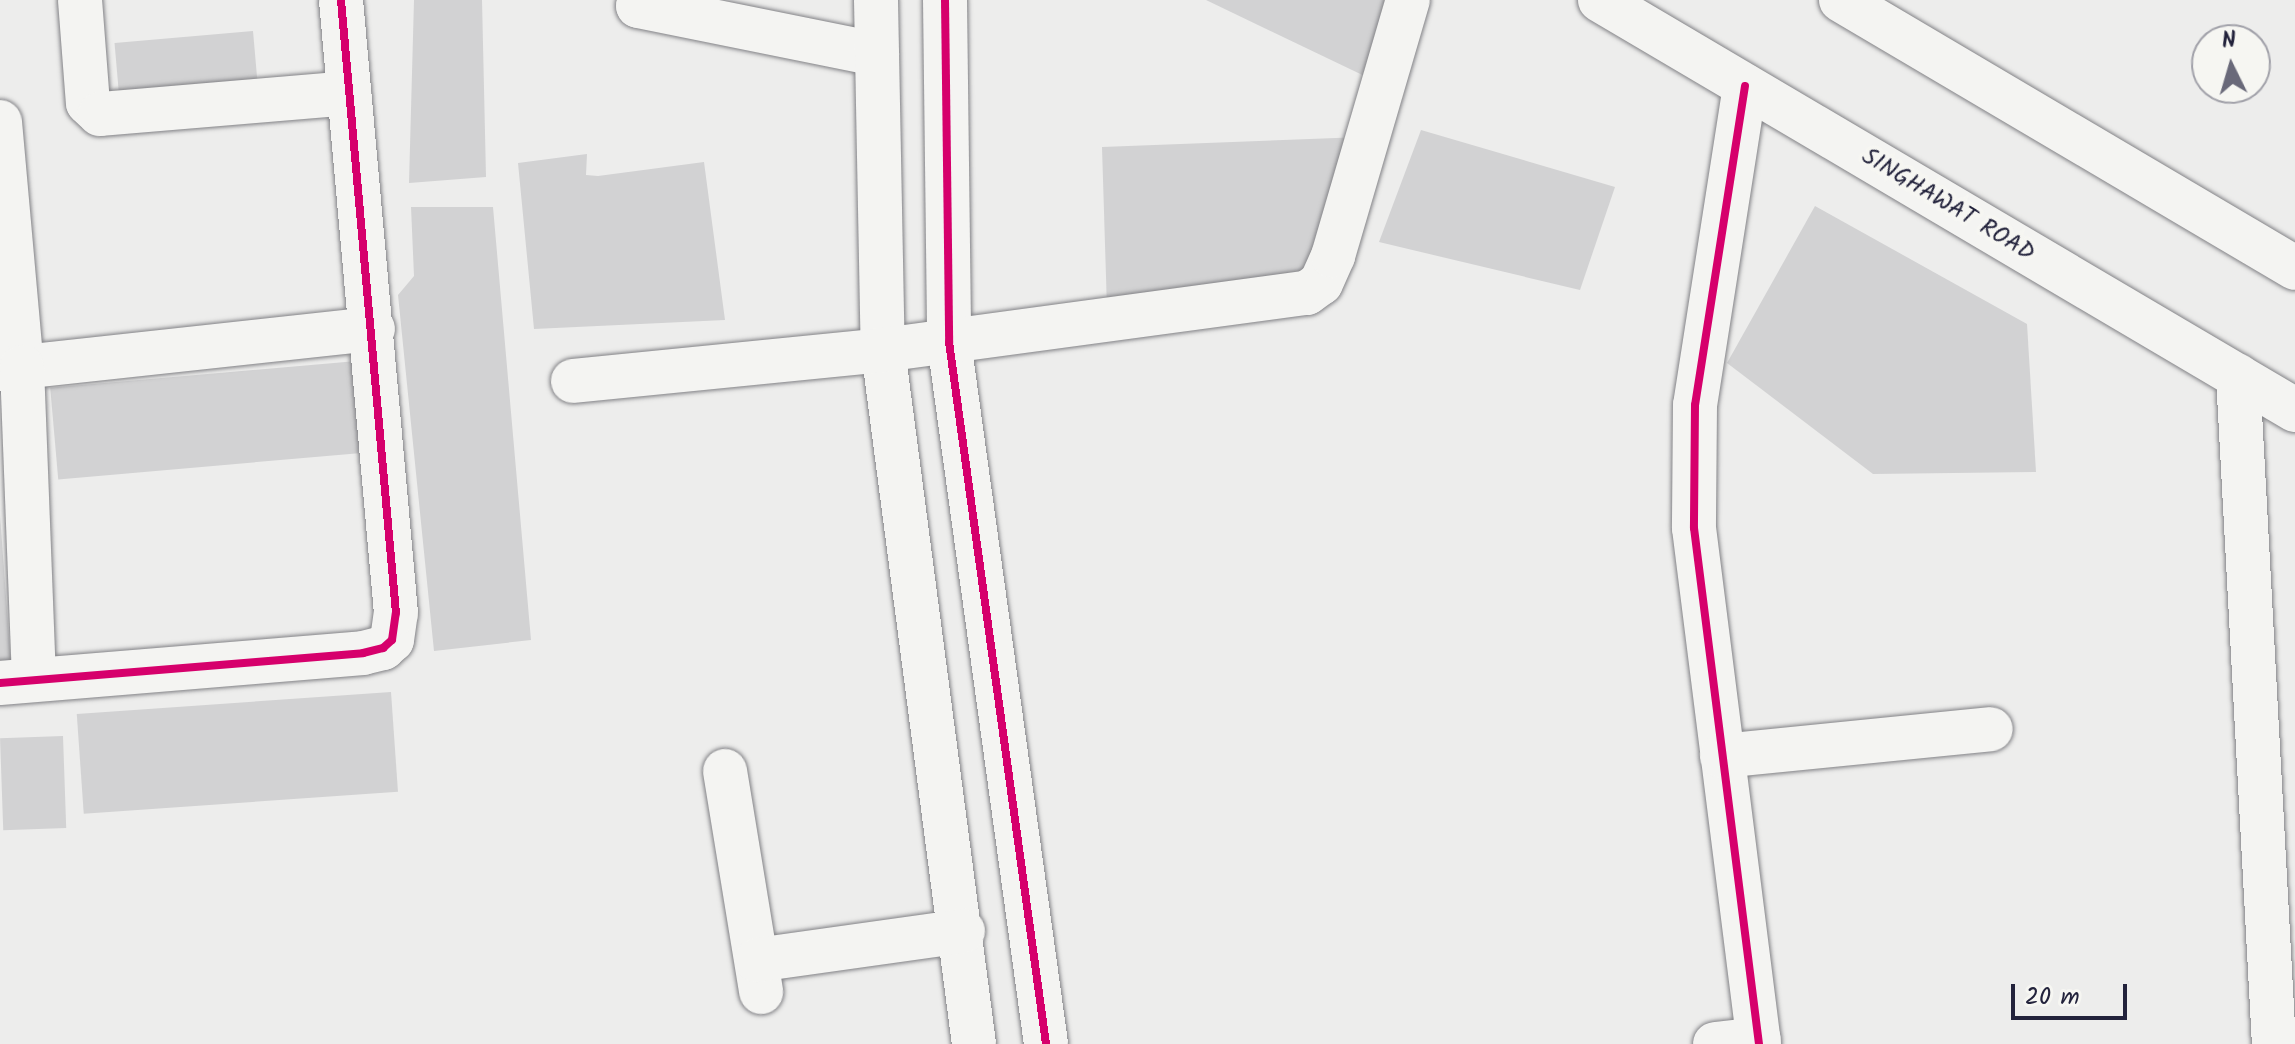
<!DOCTYPE html>
<html>
<head>
<meta charset="utf-8">
<style>
  body { margin:0 }
  #map { position:relative; width:2295px; height:1044px; overflow:hidden; background:#ededec; font-family:Kalam,sans-serif }
  div>[style] { position:absolute }
  [style*='--x'] { left:calc(var(--x)*1px); top:calc(var(--y)*1px); width:calc(var(--w)*1px); rotate:calc(var(--a)*1deg) }
  .building>* { inset:0; background:#d2d2d3; transform-origin:0 0 }
  .roads { filter:drop-shadow(0 0 2px #828286) drop-shadow(0 0 2px #828286) }
  .minor>* { height:44px; margin:-22px; padding:0 22px; transform-origin:22px; border-radius:22px; background:#f4f4f2 }
  .major>* { height:44px; margin:-22px; padding:0 22px; transform-origin:22px; border-radius:22px; background:#f4f4f2 }
  .cycleway>* { height:8px; margin:-4px; padding:0 4px; transform-origin:4px; border-radius:4px; background:#d6006c }
  span { translate:-50% -50%; white-space:nowrap; text-align:center; line-height:1.15; -webkit-text-stroke:8px #f6f6f2; paint-order:stroke }
  .street-label { font-size:24px; color:#22223b }
  .north { position:absolute; left:2191px; top:24px; width:80px; height:80px; box-sizing:border-box; background:#f6f6f2; border:2px solid #a1a1a9; border-radius:50%; rotate:355deg; font-size:22px; font-weight:700; line-height:32px; text-align:center; color:#22223b }
  .north::after { content:''; display:block; margin:auto; width:28px; height:36px; background:#696979; clip-path:polygon(50% 0,100% 100%,50% 72%,0 100%) }
  .scale { position:absolute; left:2011px; top:984px; width:116px; height:36px; box-sizing:border-box; border:4px solid #22223b; border-top:0; padding-left:10px; font-size:24px; line-height:28px; white-space:nowrap; color:#22223b; -webkit-text-stroke:6px #f6f6f2; paint-order:stroke }
</style>
</head>
<body>
<div id="map">
  <div class="building">
    <i style="clip-path:polygon(414px 0,482px 0,486px 177px,409px 183px)"></i>
    <i style="clip-path:polygon(1206px 0,1399px 0,1375px 81px)"></i>
    <i style="left:253px;top:31px;width:54px;height:139px;rotate:85deg"></i>
    <i style="clip-path:polygon(1421px 130px,1615px 187px,1580px 290px,1379px 242px)"></i>
    <i style="clip-path:polygon(1362px 137px,1309px 283px,1107px 309px,1102px 147px)"></i>
    <i style="clip-path:polygon(587px 154px,586px 175px,598px 176px,704px 162px,725px 320px,534px 329px,518px 163px)"></i>
    <i style="clip-path:polygon(1815px 206px,2027px 324px,2036px 472px,1873px 474px,1727px 363px)"></i>
    <i style="clip-path:polygon(411px 207px,493px 207px,531px 640px,434px 651px,398px 295px,414px 276px)"></i>
    <i style="left:368px;top:360px;width:92px;height:319px;rotate:85deg"></i>
    <i style="clip-path:polygon(0 515px,12px 679px,0 681px)"></i>
    <i style="left:391px;top:692px;width:100px;height:315px;rotate:86deg"></i>
    <i style="left:63px;top:736px;width:92px;height:63px;rotate:88deg"></i>
  </div>
  <div class="roads">
    <div class="minor">
      <i style="--x:80;--y:0;--w:103;--a:85.6"></i>
      <i style="--x:88;--y:103;--w:16;--a:43"></i>
      <i style="--x:100;--y:114;--w:250;--a:-4.8"></i>
      <i style="--x:640;--y:0;--w:6;--a:108"></i>
      <i style="--x:638;--y:6;--w:244;--a:11.4"></i>
      <i style="--x:876;--y:0;--w:350;--a:88.9"></i>
      <i style="--x:883;--y:350;--w:700;--a:82.53"></i>
      <i style="--x:945;--y:0;--w:342;--a:89.3"></i>
      <i style="--x:949;--y:342;--w:709;--a:82.13"></i>
      <i style="--x:1745;--y:86;--w:323;--a:98.9"></i>
      <i style="--x:1695;--y:405;--w:123;--a:90.5"></i>
      <i style="--x:1694;--y:528;--w:520;--a:82.82"></i>
      <i style="--x:0;--y:122;--w:246;--a:84.9"></i>
      <i style="--x:22;--y:367;--w:353;--a:-6.2"></i>
      <i style="--x:0;--y:369;--w:22;--a:-5"></i>
      <i style="--x:22;--y:367;--w:311;--a:87.8"></i>
      <i style="--x:2238;--y:376;--w:669;--a:86.92"></i>
      <i style="--x:573;--y:381;--w:312;--a:-5.7"></i>
      <i style="--x:883;--y:350;--w:428;--a:-7.7"></i>
      <i style="--x:1307;--y:293;--w:17;--a:-36"></i>
      <i style="--x:1321;--y:283;--w:30;--a:-66"></i>
      <i style="--x:1333;--y:256;--w:267;--a:-73.7"></i>
      <i style="--x:0;--y:683;--w:364;--a:-4.7"></i>
      <i style="--x:363;--y:653;--w:21;--a:-14"></i>
      <i style="--x:383;--y:648;--w:12;--a:-42"></i>
      <i style="--x:392;--y:640;--w:27;--a:-82"></i>
      <i style="--x:396;--y:613;--w:615;--a:-95.13"></i>
      <i style="--x:1722;--y:756;--w:270;--a:-5.7"></i>
      <i style="--x:725;--y:771;--w:224;--a:80.7"></i>
      <i style="--x:757;--y:960;--w:208;--a:-8"></i>
      <i style="--x:1715;--y:1044;--w:44;--a:-6.5"></i>
    </div>
    <div class="major">
      <i style="--x:1600;--y:0;--w:807;--a:30.54"></i>
      <i style="--x:1841;--y:0;--w:527;--a:30.55"></i>
    </div>
  </div>
  <div class="cycleway">
    <i style="--x:945;--y:0;--w:342;--a:89.3"></i>
    <i style="--x:949;--y:342;--w:709;--a:82.13"></i>
    <i style="--x:1745;--y:86;--w:323;--a:98.9"></i>
    <i style="--x:1695;--y:405;--w:123;--a:90.5"></i>
    <i style="--x:1694;--y:528;--w:520;--a:82.82"></i>
    <i style="--x:0;--y:683;--w:364;--a:-4.7"></i>
    <i style="--x:363;--y:653;--w:21;--a:-14"></i>
    <i style="--x:383;--y:648;--w:12;--a:-42"></i>
    <i style="--x:392;--y:640;--w:27;--a:-82"></i>
    <i style="--x:396;--y:613;--w:615;--a:-95.13"></i>
  </div>
  <div class="street-label">
    <span style="left:1948px;top:205px;rotate:31deg">SINGHAWAT ROAD</span>
  </div>
  <div class="north">N</div>
  <div class="scale">20 m</div>
</div>
</body>
</html>
